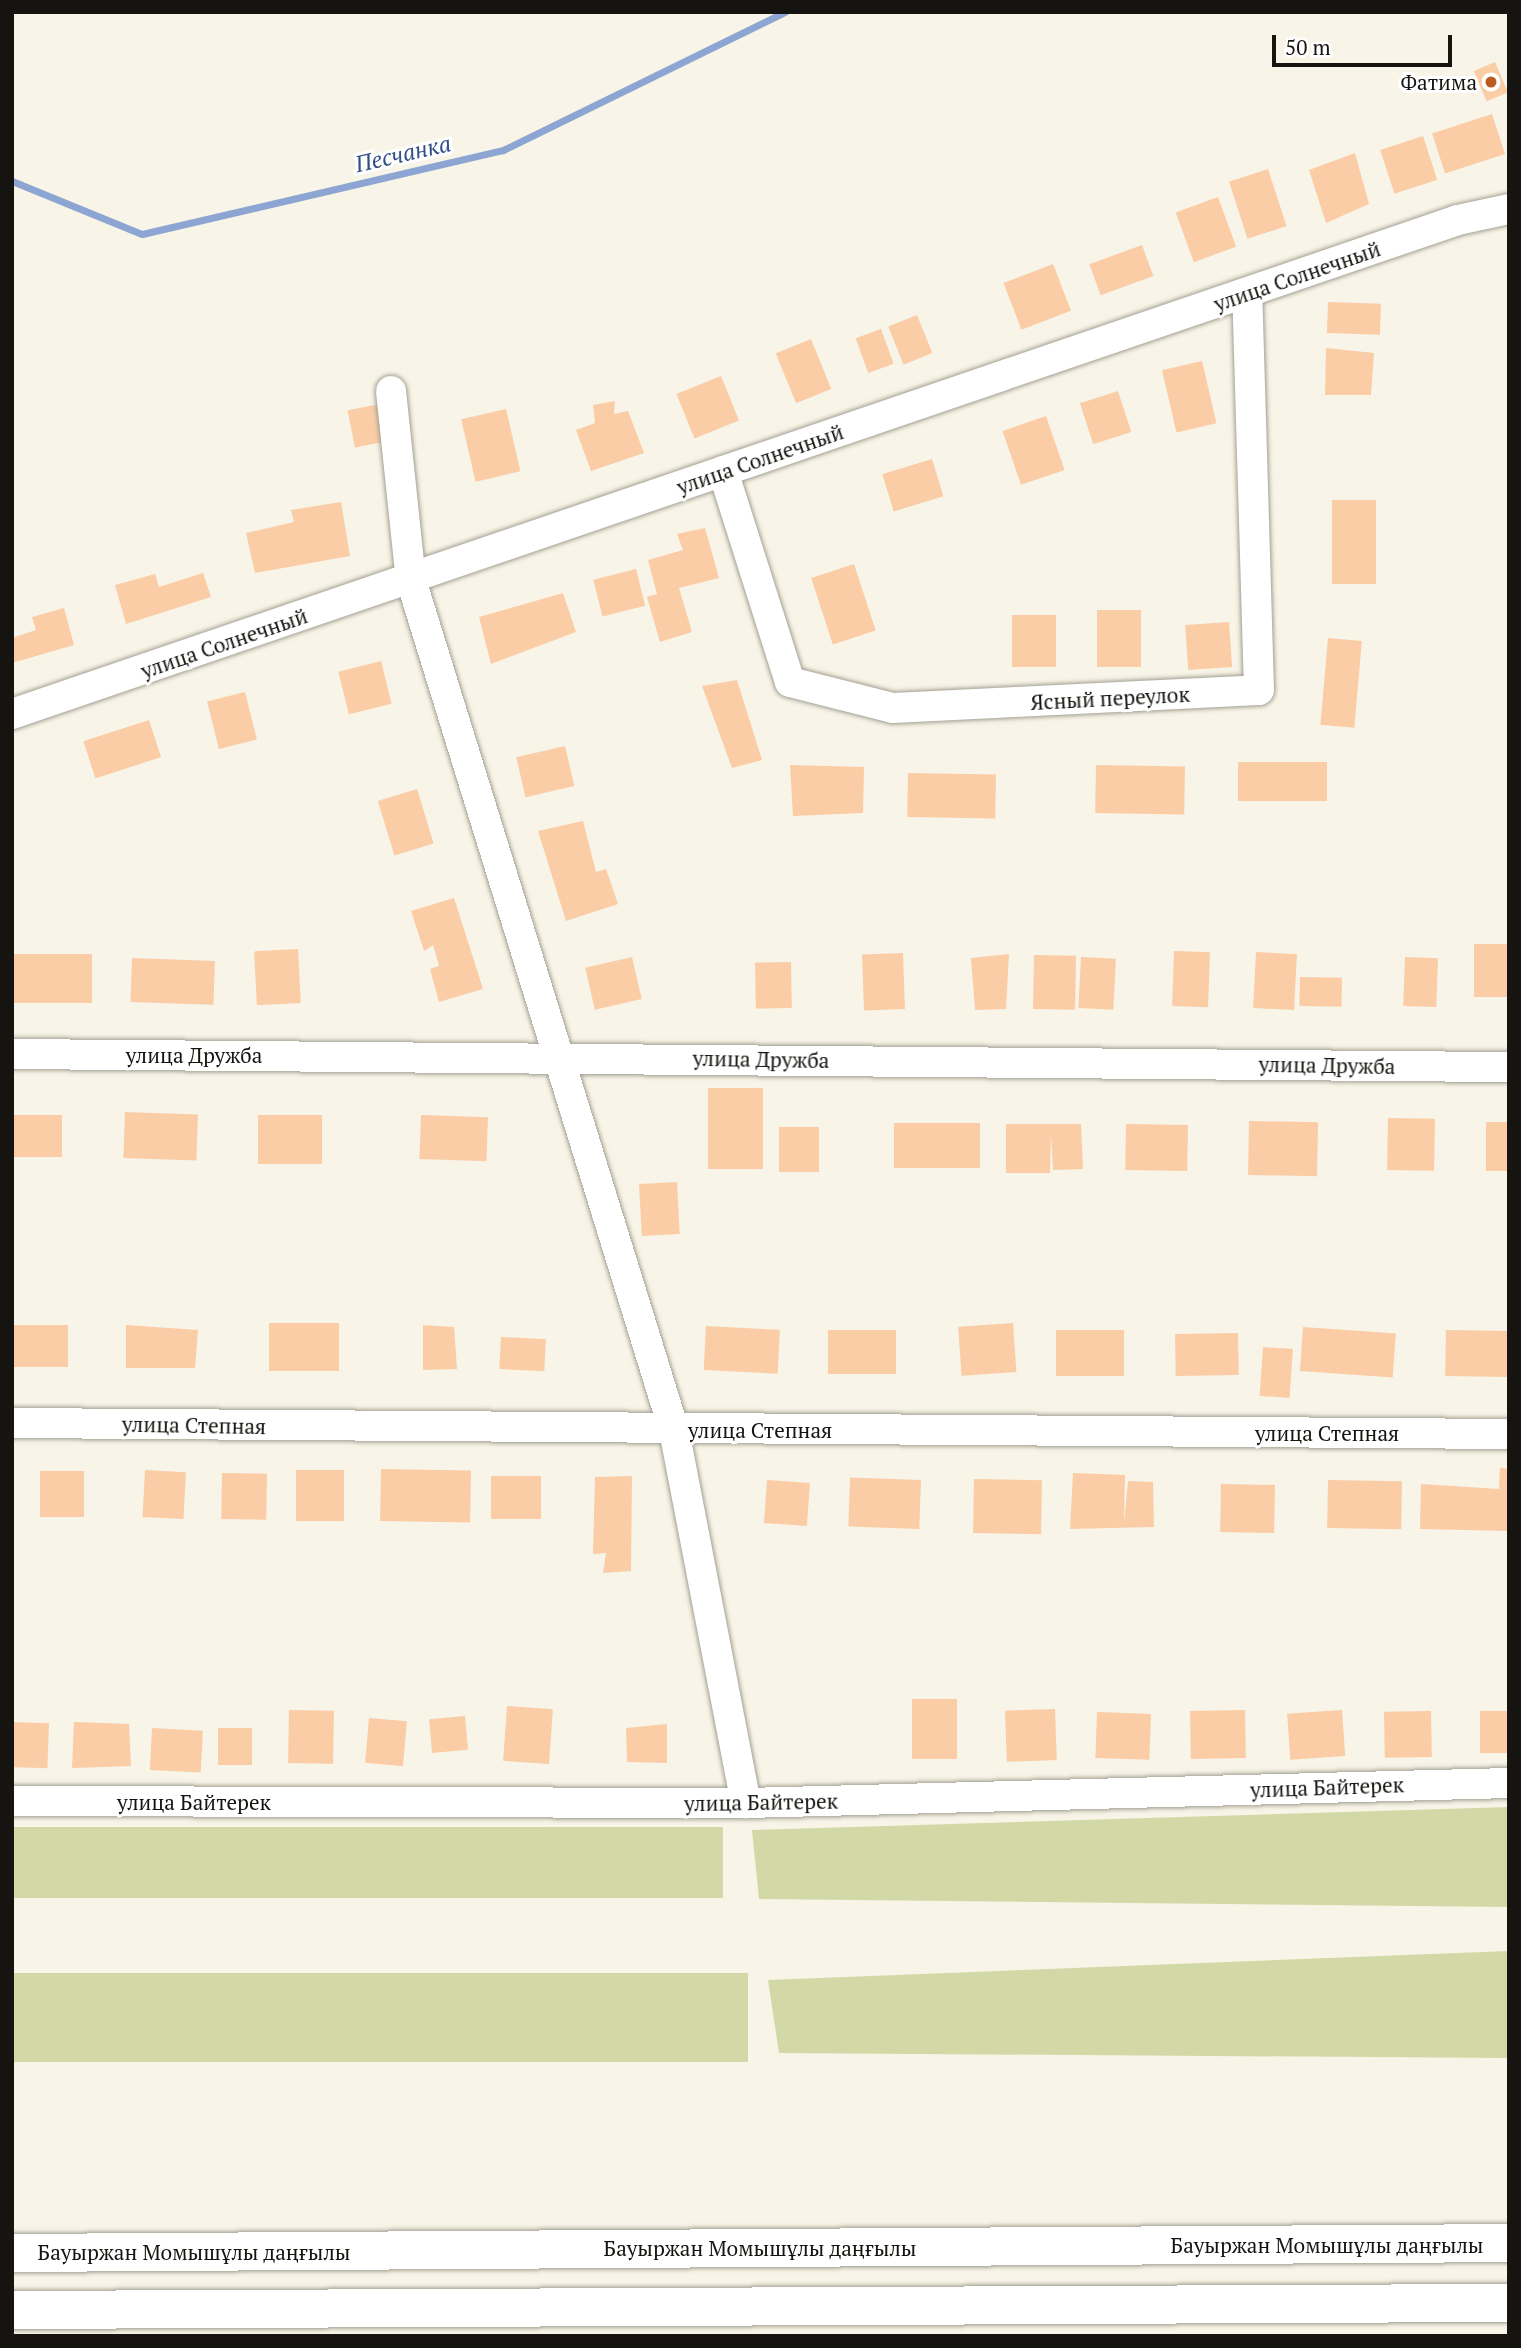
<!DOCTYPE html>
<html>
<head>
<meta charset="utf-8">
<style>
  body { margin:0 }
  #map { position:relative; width:1521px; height:2348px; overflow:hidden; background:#f8f4e7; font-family:"PT Serif",serif }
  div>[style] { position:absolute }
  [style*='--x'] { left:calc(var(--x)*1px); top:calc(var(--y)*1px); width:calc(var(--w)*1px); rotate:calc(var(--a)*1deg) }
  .green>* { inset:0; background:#d3d9a6; transform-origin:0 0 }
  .stream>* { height:7px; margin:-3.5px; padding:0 3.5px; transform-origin:3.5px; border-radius:3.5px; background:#8ca5d2 }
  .building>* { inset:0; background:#facda7; transform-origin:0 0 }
  .roads { filter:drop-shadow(0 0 2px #a3a093) drop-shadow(0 0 2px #a3a093) }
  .street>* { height:30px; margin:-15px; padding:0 15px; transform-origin:15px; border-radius:15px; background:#fff }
  .primary>* { height:38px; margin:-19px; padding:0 19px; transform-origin:19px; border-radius:19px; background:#fff }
  .dots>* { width:19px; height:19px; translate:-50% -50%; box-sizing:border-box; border:4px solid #fff; border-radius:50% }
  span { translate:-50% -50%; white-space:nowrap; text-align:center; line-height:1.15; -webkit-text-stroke:6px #fff; paint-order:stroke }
  .poi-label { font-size:21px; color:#161410 }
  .right { translate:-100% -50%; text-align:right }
  .street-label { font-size:21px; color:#161410 }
  .water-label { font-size:23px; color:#2f4d86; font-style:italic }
  .frame { position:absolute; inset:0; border:14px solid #161410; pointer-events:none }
  .scale { position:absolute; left:1272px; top:35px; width:180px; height:32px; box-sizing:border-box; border:4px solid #161410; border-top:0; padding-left:9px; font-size:21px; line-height:24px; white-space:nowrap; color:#161410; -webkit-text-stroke:5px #fff; paint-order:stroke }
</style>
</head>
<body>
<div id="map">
  <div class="green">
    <i style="clip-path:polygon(1509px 1807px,1509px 1907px,759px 1899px,752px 1830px)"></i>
    <i style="left:12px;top:1827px;width:711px;height:71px"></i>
    <i style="clip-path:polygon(1509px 1951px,1509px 2058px,779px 2053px,768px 1980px)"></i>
    <i style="left:12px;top:1973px;width:736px;height:89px"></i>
  </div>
  <div class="stream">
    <i style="--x:12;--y:181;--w:140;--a:22.2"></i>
    <i style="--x:142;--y:234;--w:371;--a:-13.1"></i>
    <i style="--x:503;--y:150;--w:314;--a:-26.1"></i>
  </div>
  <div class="building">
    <i style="left:1495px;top:62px;width:33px;height:23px;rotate:67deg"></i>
    <i style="left:1492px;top:114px;width:42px;height:63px;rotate:72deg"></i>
    <i style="left:1423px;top:136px;width:46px;height:45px;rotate:72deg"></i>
    <i style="clip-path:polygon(1355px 153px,1369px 204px,1326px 223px,1309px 170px)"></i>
    <i style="left:1268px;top:169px;width:60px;height:41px;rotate:72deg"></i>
    <i style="left:1218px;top:197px;width:53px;height:45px;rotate:70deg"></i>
    <i style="left:1142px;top:245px;width:33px;height:56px;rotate:70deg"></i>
    <i style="left:1053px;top:264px;width:50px;height:53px;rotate:69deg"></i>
    <i style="left:1328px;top:302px;width:53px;height:31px;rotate:2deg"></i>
    <i style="left:917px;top:315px;width:41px;height:31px;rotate:68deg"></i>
    <i style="left:881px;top:329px;width:37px;height:27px;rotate:70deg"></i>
    <i style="left:811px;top:339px;width:54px;height:38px;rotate:68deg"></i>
    <i style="clip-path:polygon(1326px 348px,1374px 353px,1371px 395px,1325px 395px)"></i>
    <i style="left:1202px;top:361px;width:64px;height:41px;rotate:77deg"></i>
    <i style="left:721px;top:376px;width:48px;height:48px;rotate:68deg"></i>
    <i style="left:1118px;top:391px;width:43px;height:40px;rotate:72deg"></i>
    <i style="clip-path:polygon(615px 401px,614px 414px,628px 411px,644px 453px,591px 471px,576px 430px,595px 423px,593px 405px)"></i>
    <i style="left:380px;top:404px;width:38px;height:33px;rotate:79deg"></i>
    <i style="left:506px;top:409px;width:64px;height:46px;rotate:77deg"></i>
    <i style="left:1046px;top:416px;width:57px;height:46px;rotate:71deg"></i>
    <i style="left:932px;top:459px;width:39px;height:52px;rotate:73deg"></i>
    <i style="left:1332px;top:500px;width:44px;height:84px"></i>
    <i style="clip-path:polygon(341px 502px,350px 556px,255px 573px,246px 533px,294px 522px,291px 510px)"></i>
    <i style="clip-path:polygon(705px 528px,719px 578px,679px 588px,692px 632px,660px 642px,647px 597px,657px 594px,648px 560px,683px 550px,677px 534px)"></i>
    <i style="left:854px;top:564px;width:70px;height:45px;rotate:72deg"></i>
    <i style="left:636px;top:569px;width:38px;height:44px;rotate:76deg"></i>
    <i style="clip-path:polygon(203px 573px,211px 597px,126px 624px,115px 585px,155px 574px,159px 587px)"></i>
    <i style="clip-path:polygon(563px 593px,576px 632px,491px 664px,479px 617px)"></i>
    <i style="clip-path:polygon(64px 608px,74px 645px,12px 663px,12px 638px,36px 630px,32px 617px)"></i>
    <i style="left:1097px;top:610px;width:44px;height:57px"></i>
    <i style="left:1012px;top:615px;width:44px;height:52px"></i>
    <i style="left:1229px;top:622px;width:45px;height:44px;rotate:86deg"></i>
    <i style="left:1328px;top:638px;width:34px;height:87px;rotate:5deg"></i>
    <i style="left:381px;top:661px;width:44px;height:44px;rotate:76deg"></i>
    <i style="clip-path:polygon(737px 680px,762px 760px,732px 768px,702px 686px)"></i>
    <i style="left:245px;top:692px;width:49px;height:39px;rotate:76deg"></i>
    <i style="left:149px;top:720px;width:39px;height:69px;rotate:72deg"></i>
    <i style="left:565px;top:746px;width:41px;height:50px;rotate:77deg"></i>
    <i style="left:1327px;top:762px;width:39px;height:89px;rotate:90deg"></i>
    <i style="clip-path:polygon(790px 765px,864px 767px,863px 813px,793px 816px)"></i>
    <i style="left:1096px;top:765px;width:89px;height:48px;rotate:1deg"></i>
    <i style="left:908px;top:773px;width:88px;height:44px;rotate:1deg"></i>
    <i style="left:417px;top:789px;width:57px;height:41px;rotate:73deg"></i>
    <i style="clip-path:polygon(583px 821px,596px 872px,606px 869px,618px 904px,566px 921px,538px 831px)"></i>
    <i style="clip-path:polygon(454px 898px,483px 989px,439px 1002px,430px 969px,439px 966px,433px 945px,424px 951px,411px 911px)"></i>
    <i style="left:1509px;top:944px;width:53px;height:35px;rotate:90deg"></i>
    <i style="left:298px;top:949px;width:54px;height:44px;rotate:87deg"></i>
    <i style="left:1174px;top:951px;width:36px;height:55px;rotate:2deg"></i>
    <i style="left:1256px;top:952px;width:41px;height:56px;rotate:3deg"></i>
    <i style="left:903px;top:953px;width:56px;height:41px;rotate:88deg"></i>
    <i style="left:92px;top:954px;width:49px;height:80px;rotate:90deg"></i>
    <i style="clip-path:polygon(1009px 954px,1006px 1009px,975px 1010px,971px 958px)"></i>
    <i style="left:1034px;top:955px;width:42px;height:54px;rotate:1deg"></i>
    <i style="left:632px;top:957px;width:43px;height:48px;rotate:77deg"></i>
    <i style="left:1081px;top:957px;width:35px;height:51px;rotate:3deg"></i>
    <i style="left:1405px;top:957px;width:33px;height:49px;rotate:2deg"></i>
    <i style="left:132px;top:958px;width:83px;height:44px;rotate:2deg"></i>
    <i style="left:791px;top:962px;width:46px;height:36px;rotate:89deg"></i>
    <i style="left:1300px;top:977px;width:42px;height:29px;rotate:1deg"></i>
    <i style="left:708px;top:1088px;width:55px;height:81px"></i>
    <i style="left:125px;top:1112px;width:73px;height:46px;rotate:2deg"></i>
    <i style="left:12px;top:1115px;width:50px;height:42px"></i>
    <i style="left:258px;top:1115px;width:64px;height:49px"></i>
    <i style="left:421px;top:1115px;width:67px;height:44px;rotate:2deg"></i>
    <i style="left:1388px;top:1118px;width:47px;height:52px;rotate:1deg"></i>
    <i style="left:1249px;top:1121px;width:69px;height:54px;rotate:1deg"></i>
    <i style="left:1486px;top:1122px;width:23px;height:49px"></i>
    <i style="left:980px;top:1123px;width:45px;height:86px;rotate:90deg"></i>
    <i style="clip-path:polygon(1006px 1124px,1081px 1124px,1083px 1169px,1053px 1170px,1051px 1134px,1050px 1173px,1006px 1173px)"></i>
    <i style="left:1126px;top:1124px;width:62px;height:46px;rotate:1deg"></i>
    <i style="left:779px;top:1127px;width:40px;height:45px"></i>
    <i style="left:677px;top:1182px;width:52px;height:38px;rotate:87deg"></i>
    <i style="left:269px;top:1323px;width:70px;height:48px"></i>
    <i style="left:1013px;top:1323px;width:49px;height:55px;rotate:86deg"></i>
    <i style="left:12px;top:1325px;width:56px;height:42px"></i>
    <i style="clip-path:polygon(126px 1325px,198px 1330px,195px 1368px,126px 1368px)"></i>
    <i style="clip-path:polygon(423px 1325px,454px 1327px,457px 1369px,423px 1370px)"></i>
    <i style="left:706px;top:1326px;width:74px;height:44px;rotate:3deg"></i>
    <i style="left:1303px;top:1327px;width:93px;height:44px;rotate:4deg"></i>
    <i style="left:828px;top:1330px;width:68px;height:44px"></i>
    <i style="left:1056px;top:1330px;width:68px;height:46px"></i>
    <i style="left:1446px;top:1330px;width:63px;height:46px;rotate:1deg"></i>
    <i style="left:1238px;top:1333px;width:42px;height:63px;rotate:89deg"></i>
    <i style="left:501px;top:1337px;width:45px;height:32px;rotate:3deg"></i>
    <i style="left:1263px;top:1347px;width:30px;height:49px;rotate:4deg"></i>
    <i style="clip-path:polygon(1500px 1468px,1509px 1469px,1509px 1531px,1420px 1529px,1421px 1484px,1499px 1489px)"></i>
    <i style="left:381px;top:1469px;width:90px;height:52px;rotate:1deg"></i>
    <i style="left:145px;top:1470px;width:41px;height:47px;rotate:3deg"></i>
    <i style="left:296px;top:1470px;width:48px;height:51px"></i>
    <i style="left:40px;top:1471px;width:44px;height:46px"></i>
    <i style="left:222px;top:1473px;width:45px;height:46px;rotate:1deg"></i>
    <i style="clip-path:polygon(1073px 1473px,1125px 1475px,1124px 1524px,1128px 1481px,1153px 1482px,1154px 1527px,1070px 1529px)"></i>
    <i style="left:491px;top:1476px;width:50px;height:43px"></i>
    <i style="clip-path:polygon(632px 1476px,631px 1571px,603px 1573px,606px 1553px,593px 1554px,595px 1477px)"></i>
    <i style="left:974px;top:1479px;width:68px;height:54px;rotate:1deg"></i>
    <i style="left:767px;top:1480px;width:43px;height:43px;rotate:4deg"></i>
    <i style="left:921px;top:1480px;width:49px;height:71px;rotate:92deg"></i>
    <i style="left:1328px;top:1480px;width:74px;height:48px;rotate:1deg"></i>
    <i style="left:1221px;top:1484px;width:54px;height:48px;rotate:1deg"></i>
    <i style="left:912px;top:1699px;width:45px;height:60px"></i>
    <i style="left:507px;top:1706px;width:46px;height:55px;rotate:4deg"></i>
    <i style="left:1055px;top:1709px;width:51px;height:50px;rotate:88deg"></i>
    <i style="left:289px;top:1710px;width:45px;height:53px;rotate:1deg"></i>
    <i style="left:1245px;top:1710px;width:48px;height:55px;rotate:89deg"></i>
    <i style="left:1342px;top:1710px;width:46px;height:55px;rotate:86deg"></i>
    <i style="left:1431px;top:1711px;width:46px;height:47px;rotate:89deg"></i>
    <i style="left:1509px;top:1711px;width:42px;height:29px;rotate:90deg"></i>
    <i style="left:1097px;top:1712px;width:54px;height:46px;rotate:2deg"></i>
    <i style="left:465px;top:1716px;width:34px;height:36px;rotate:85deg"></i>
    <i style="left:369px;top:1718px;width:38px;height:45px;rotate:5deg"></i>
    <i style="left:12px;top:1722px;width:37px;height:45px;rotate:2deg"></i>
    <i style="clip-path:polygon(74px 1722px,129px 1724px,131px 1766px,72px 1768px)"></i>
    <i style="clip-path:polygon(667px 1724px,667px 1763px,627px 1762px,626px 1728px)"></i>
    <i style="left:152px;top:1728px;width:51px;height:42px;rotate:3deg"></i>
    <i style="left:218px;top:1728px;width:34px;height:37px"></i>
  </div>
  <div class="roads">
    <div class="street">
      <i style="--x:391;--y:391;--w:190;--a:84"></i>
      <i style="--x:411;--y:580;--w:890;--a:72.81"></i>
      <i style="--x:674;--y:1430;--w:380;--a:79.1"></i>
      <i style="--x:723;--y:471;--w:221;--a:72.4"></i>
      <i style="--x:790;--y:682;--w:106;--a:14.2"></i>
      <i style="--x:893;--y:708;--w:366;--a:-2.8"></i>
      <i style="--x:1259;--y:690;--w:396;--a:-91.7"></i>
      <i style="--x:12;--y:714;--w:1528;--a:-18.86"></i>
      <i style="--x:1458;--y:220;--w:52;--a:-12.2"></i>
      <i style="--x:12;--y:1054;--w:1497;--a:0.5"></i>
      <i style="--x:12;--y:1423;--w:1497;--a:0.42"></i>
      <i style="--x:12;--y:1801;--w:734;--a:0.16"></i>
      <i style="--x:746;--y:1803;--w:763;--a:-1.5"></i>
    </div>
    <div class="primary">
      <i style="--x:12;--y:2253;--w:1497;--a:-0.38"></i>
      <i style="--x:12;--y:2310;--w:1497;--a:-0.27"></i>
    </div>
  </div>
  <div class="dots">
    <i style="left:1491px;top:82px;background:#bd5a20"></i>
  </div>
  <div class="poi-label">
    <span class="right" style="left:1477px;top:82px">Фатима</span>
  </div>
  <div class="street-label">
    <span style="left:1297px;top:276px;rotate:-19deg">улица Солнечный</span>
    <span style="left:760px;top:459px;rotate:-19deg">улица Солнечный</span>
    <span style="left:224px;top:643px;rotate:-19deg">улица Солнечный</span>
    <span style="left:1110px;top:698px;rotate:-3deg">Ясный переулок</span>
    <span style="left:194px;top:1055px">улица Дружба</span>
    <span style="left:761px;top:1059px;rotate:1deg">улица Дружба</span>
    <span style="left:1327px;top:1065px;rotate:1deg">улица Дружба</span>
    <span style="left:194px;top:1425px;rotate:1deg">улица Степная</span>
    <span style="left:760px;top:1430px">улица Степная</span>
    <span style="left:1327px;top:1433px">улица Степная</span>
    <span style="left:1327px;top:1787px;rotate:-2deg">улица Байтерек</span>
    <span style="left:194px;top:1802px">улица Байтерек</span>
    <span style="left:761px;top:1802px;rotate:-1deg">улица Байтерек</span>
    <span style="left:1327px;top:2245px">Бауыржан Момышұлы даңғылы</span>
    <span style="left:760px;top:2248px">Бауыржан Момышұлы даңғылы</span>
    <span style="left:194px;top:2252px">Бауыржан Момышұлы даңғылы</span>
  </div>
  <div class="water-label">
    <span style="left:403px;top:154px;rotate:-13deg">Песчанка</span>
  </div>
  <div class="frame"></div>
  <div class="scale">50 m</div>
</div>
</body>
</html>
